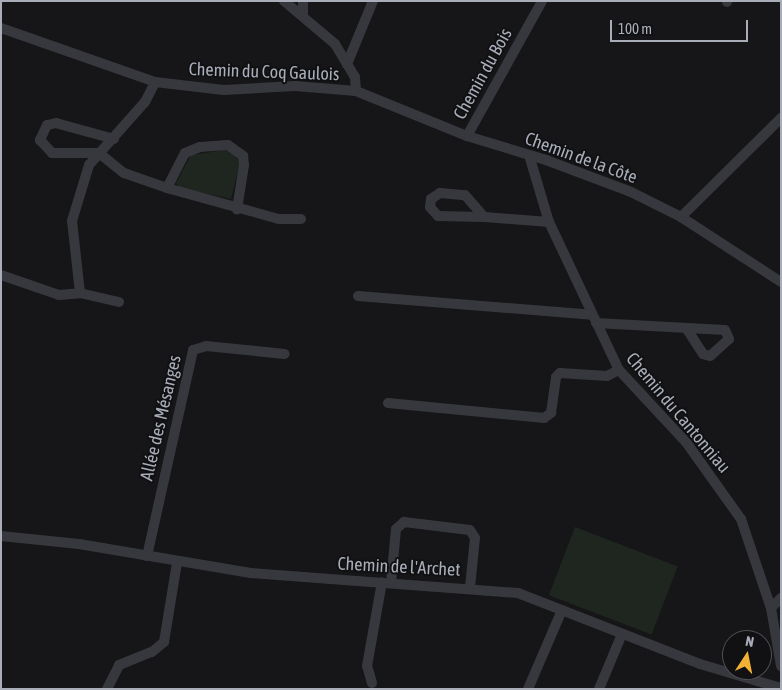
<!DOCTYPE html>
<html>
<head>
<meta charset="utf-8">
<style>
  body { margin:0 }
  #map { position:relative; width:782px; height:690px; overflow:hidden; background:#161618; font-family:"Asap Condensed",sans-serif }
  div>[style] { position:absolute }
  [style*='--x'] { left:calc(var(--x)*1px); top:calc(var(--y)*1px); width:calc(var(--w)*1px); rotate:calc(var(--a)*1deg) }
  .green>* { inset:0; background:#1e261f; transform-origin:0 0 }
  .minor>* { height:10px; margin:-5px; padding:0 5px; transform-origin:5px; border-radius:5px; background:#37383d }
  span { translate:-50% -50%; white-space:nowrap; text-align:center; line-height:1.15; -webkit-text-stroke:4px #111113; paint-order:stroke }
  .street-label { font-size:18px; color:#a8adb8 }
  .frame { position:absolute; inset:0; border:2px solid #a8adb8; pointer-events:none }
  .north { position:absolute; left:722px; top:630px; width:50px; height:50px; box-sizing:border-box; background:#111113; border:1px solid #4d4f55; border-radius:50%; rotate:11deg; font-size:14px; font-weight:700; line-height:20px; text-align:center; color:#a8adb8 }
  .north::after { content:''; display:block; margin:auto; width:18px; height:22px; background:#f2b134; clip-path:polygon(50% 0,100% 100%,50% 72%,0 100%) }
  .scale { position:absolute; left:610px; top:20px; width:138px; height:22px; box-sizing:border-box; border:2px solid #a8adb8; border-top:0; padding-left:6px; font-size:15px; line-height:18px; white-space:nowrap; color:#a8adb8; -webkit-text-stroke:4px #111113; paint-order:stroke }
</style>
</head>
<body>
<div id="map">
  <div class="green">
    <i style="clip-path:polygon(225px 150px,233px 152px,240px 163px,231px 199px,180px 188px,176px 183px,191px 155px)"></i>
    <i style="left:575px;top:527px;width:110px;height:73px;rotate:21deg"></i>
  </div>
  <div class="minor">
    <i style="--x:284;--y:1;--w:67;--a:40.1"></i>
    <i style="--x:335;--y:44;--w:39;--a:59"></i>
    <i style="--x:355;--y:77;--w:14;--a:86"></i>
    <i style="--x:727;--y:1;--w:1;--a:90"></i>
    <i style="--x:303;--y:15;--w:14;--a:-90"></i>
    <i style="--x:1;--y:28;--w:163;--a:19.3"></i>
    <i style="--x:155;--y:82;--w:69;--a:6.6"></i>
    <i style="--x:224;--y:90;--w:71;--a:-3.2"></i>
    <i style="--x:295;--y:86;--w:61;--a:4.7"></i>
    <i style="--x:356;--y:91;--w:120;--a:22.1"></i>
    <i style="--x:467;--y:136;--w:83;--a:16.9"></i>
    <i style="--x:546;--y:160;--w:91;--a:20.6"></i>
    <i style="--x:631;--y:192;--w:56;--a:26.6"></i>
    <i style="--x:681;--y:217;--w:119;--a:33"></i>
    <i style="--x:347;--y:64;--w:68;--a:-67.6"></i>
    <i style="--x:467;--y:136;--w:154;--a:-60.9"></i>
    <i style="--x:114;--y:139;--w:60;--a:-164.6"></i>
    <i style="--x:56;--y:123;--w:9;--a:167"></i>
    <i style="--x:47;--y:125;--w:17;--a:115"></i>
    <i style="--x:40;--y:140;--w:18;--a:47"></i>
    <i style="--x:52;--y:153;--w:47;--a:0"></i>
    <i style="--x:99;--y:153;--w:32;--a:39"></i>
    <i style="--x:124;--y:173;--w:46;--a:19.2"></i>
    <i style="--x:167;--y:188;--w:116;--a:15.5"></i>
    <i style="--x:279;--y:219;--w:22;--a:0"></i>
    <i style="--x:529;--y:155;--w:70;--a:73.4"></i>
    <i style="--x:549;--y:222;--w:164;--a:64.7"></i>
    <i style="--x:619;--y:370;--w:98;--a:47.1"></i>
    <i style="--x:686;--y:442;--w:95;--a:54.5"></i>
    <i style="--x:741;--y:519;--w:94;--a:71.4"></i>
    <i style="--x:771;--y:608;--w:59;--a:80.2"></i>
    <i style="--x:167;--y:188;--w:39;--a:-63"></i>
    <i style="--x:185;--y:153;--w:16;--a:-22"></i>
    <i style="--x:200;--y:147;--w:28;--a:-4"></i>
    <i style="--x:228;--y:145;--w:19;--a:36"></i>
    <i style="--x:243;--y:156;--w:9;--a:84"></i>
    <i style="--x:244;--y:165;--w:45;--a:99"></i>
    <i style="--x:484;--y:217;--w:46;--a:-178.8"></i>
    <i style="--x:438;--y:216;--w:12;--a:-132"></i>
    <i style="--x:430;--y:207;--w:8;--a:-83"></i>
    <i style="--x:431;--y:199;--w:11;--a:-34"></i>
    <i style="--x:440;--y:193;--w:25;--a:5"></i>
    <i style="--x:465;--y:195;--w:29;--a:49"></i>
    <i style="--x:484;--y:217;--w:65;--a:4.4"></i>
    <i style="--x:681;--y:217;--w:141;--a:-44.7"></i>
    <i style="--x:1;--y:275;--w:61;--a:19"></i>
    <i style="--x:59;--y:295;--w:21;--a:-5"></i>
    <i style="--x:80;--y:293;--w:40;--a:13"></i>
    <i style="--x:80;--y:293;--w:72;--a:-96.3"></i>
    <i style="--x:72;--y:221;--w:59;--a:-73.1"></i>
    <i style="--x:89;--y:165;--w:84;--a:-48.4"></i>
    <i style="--x:145;--y:102;--w:22;--a:-63"></i>
    <i style="--x:358;--y:296;--w:235;--a:4.6"></i>
    <i style="--x:596;--y:323;--w:129;--a:3.1"></i>
    <i style="--x:725;--y:330;--w:10;--a:66"></i>
    <i style="--x:729;--y:339;--w:25;--a:138"></i>
    <i style="--x:710;--y:356;--w:7;--a:-164"></i>
    <i style="--x:703;--y:354;--w:30;--a:-123"></i>
    <i style="--x:388;--y:403;--w:157;--a:5.5"></i>
    <i style="--x:544;--y:418;--w:9;--a:-36"></i>
    <i style="--x:551;--y:413;--w:36;--a:-82"></i>
    <i style="--x:556;--y:377;--w:6;--a:-45"></i>
    <i style="--x:560;--y:373;--w:47;--a:3.7"></i>
    <i style="--x:607;--y:376;--w:13;--a:-27"></i>
    <i style="--x:1;--y:536;--w:78;--a:5.9"></i>
    <i style="--x:79;--y:544;--w:174;--a:9.6"></i>
    <i style="--x:251;--y:573;--w:268;--a:4.3"></i>
    <i style="--x:518;--y:593;--w:195;--a:21.3"></i>
    <i style="--x:700;--y:664;--w:84;--a:16.5"></i>
    <i style="--x:147;--y:556;--w:211;--a:-77.4"></i>
    <i style="--x:193;--y:350;--w:14;--a:-17"></i>
    <i style="--x:206;--y:346;--w:79;--a:5.8"></i>
    <i style="--x:391;--y:583;--w:54;--a:-84.7"></i>
    <i style="--x:396;--y:529;--w:11;--a:-41"></i>
    <i style="--x:404;--y:522;--w:66;--a:6.9"></i>
    <i style="--x:470;--y:530;--w:9;--a:58"></i>
    <i style="--x:475;--y:538;--w:49;--a:95.8"></i>
    <i style="--x:771;--y:608;--w:14;--a:-45"></i>
    <i style="--x:372;--y:683;--w:18;--a:-106"></i>
    <i style="--x:367;--y:666;--w:85;--a:-79.9"></i>
    <i style="--x:107;--y:689;--w:27;--a:-63"></i>
    <i style="--x:119;--y:665;--w:35;--a:-22"></i>
    <i style="--x:152;--y:652;--w:16;--a:-40"></i>
    <i style="--x:164;--y:642;--w:80;--a:-80.7"></i>
    <i style="--x:528;--y:689;--w:86;--a:-66.7"></i>
    <i style="--x:599;--y:689;--w:60;--a:-67.3"></i>
  </div>
  <div class="street-label">
    <span style="left:264px;top:72px;rotate:2deg">Chemin du Coq Gaulois</span>
    <span style="left:483px;top:74px;rotate:-61deg">Chemin du Bois</span>
    <span style="left:581px;top:158px;rotate:20deg">Chemin de la Côte</span>
    <span style="left:678px;top:413px;rotate:50deg">Chemin du Cantonniau</span>
    <span style="left:161px;top:418px;rotate:-77deg">Allée des Mésanges</span>
    <span style="left:399px;top:567px;rotate:3deg">Chemin de l'Archet</span>
  </div>
  <div class="frame"></div>
  <div class="north">N</div>
  <div class="scale">100 m</div>
</div>
</body>
</html>
